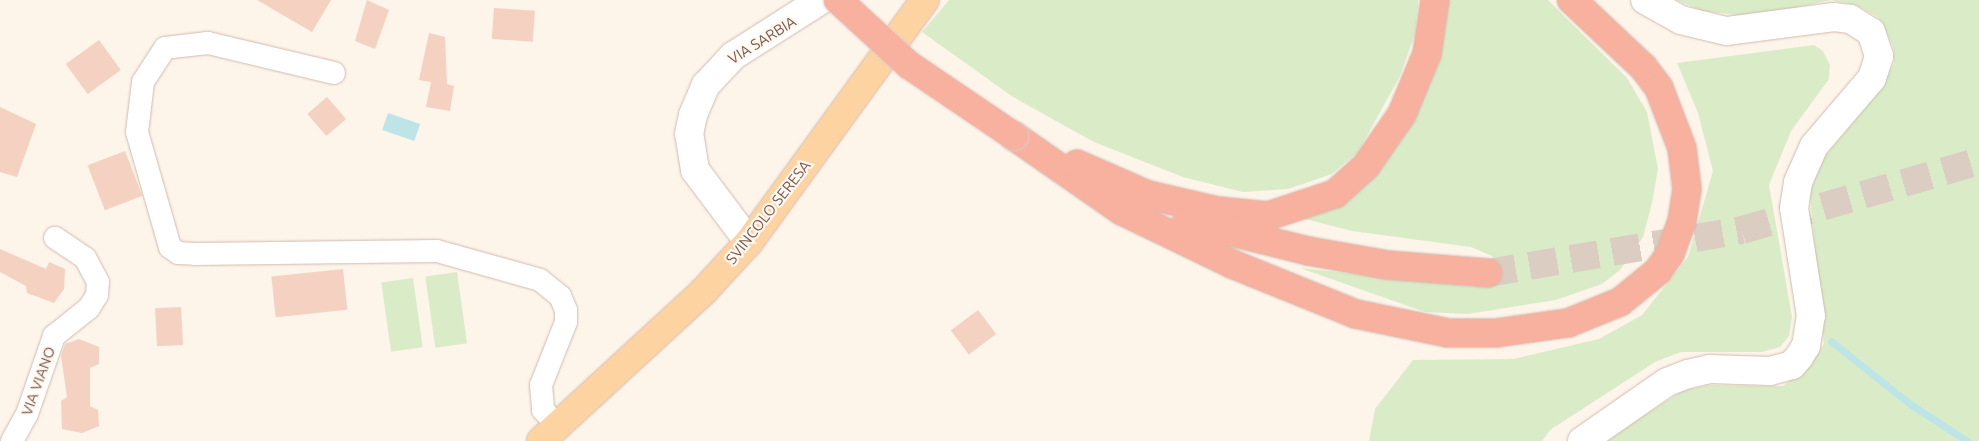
<!DOCTYPE html>
<html>
<head>
<meta charset="utf-8">
<style>
  body { margin:0 }
  #map { position:relative; width:1979px; height:441px; overflow:hidden; background:#fdf4ea; font-family:Ubuntu,sans-serif }
  div>[style] { position:absolute }
  [style*='--x'] { left:calc(var(--x)*1px); top:calc(var(--y)*1px); width:calc(var(--w)*1px); rotate:calc(var(--a)*1deg) }
  .green>* { inset:0; background:#d9ecc7; transform-origin:0 0 }
  .water>* { inset:0; background:#bde5e8; transform-origin:0 0 }
  .stream>* { height:7px; margin:-3.5px; padding:0 3.5px; transform-origin:3.5px; border-radius:3.5px; background:#bde5e8 }
  .building>* { inset:0; background:#f4d1c0; transform-origin:0 0 }
  .highway-tunnel>* { height:28px; margin-top:-14px; transform-origin:0; background:repeating-linear-gradient(90deg,#dccdc2 0 28px,transparent 0 42px) }
  .roads { filter:drop-shadow(0 0 1px #d1baae) drop-shadow(0 0 1px #d1baae) }
  .street>* { height:22px; margin:-11px; padding:0 11px; transform-origin:11px; border-radius:11px; background:#fff }
  .secondary>* { height:28px; margin:-14px; padding:0 14px; transform-origin:14px; border-radius:14px; background:#fff }
  .primary>* { height:28px; margin:-14px; padding:0 14px; transform-origin:14px; border-radius:14px; background:#fdd3a1 }
  .highway>* { height:28px; margin:-14px; padding:0 14px; transform-origin:14px; border-radius:14px; background:#f8b09f }
  .bridges { filter:drop-shadow(0 0 1px #dad0cd) drop-shadow(0 0 1px #dad0cd) }
  .highway-bridge>* { height:28px; margin:-14px; padding:0 14px; transform-origin:14px; border-radius:14px; background:#f8b09f }
  span { translate:-50% -50%; white-space:nowrap; text-align:center; line-height:1.15; -webkit-text-stroke:4.5px #fff8f1; paint-order:stroke }
  .street-label { font-size:15px; color:#7a584b }
</style>
</head>
<body>
<div id="map">
  <div class="green">
    <i style="clip-path:polygon(949px 0,1418px 0,1418px 5px,1415px 34px,1400px 76px,1358px 152px,1332px 174px,1288px 189px,1243px 192px,1183px 177px,1094px 142px,1013px 97px,922px 32px)"></i>
    <i style="clip-path:polygon(1442px 0,1548px 0,1627px 78px,1647px 112px,1658px 169px,1652px 203px,1643px 237px,1620px 270px,1602px 284px,1556px 300px,1468px 314px,1425px 312px,1300px 268px,1473px 287px,1491px 281px,1499px 268px,1492px 256px,1471px 247px,1352px 231px,1293px 216px,1354px 192px)"></i>
    <i style="clip-path:polygon(1677px 0,1979px 0,1979px 441px,1605px 441px,1682px 391px,1710px 385px,1783px 386px,1810px 365px,1824px 344px,1809px 187px,1816px 167px,1864px 109px,1894px 64px,1893px 46px,1878px 17px,1856px 5px,1831px 0,1754px 17px,1702px 11px)"></i>
    <i style="clip-path:polygon(1814px 45px,1823px 51px,1830px 65px,1829px 79px,1791px 131px,1769px 185px,1792px 317px,1789px 336px,1780px 347px,1762px 352px,1681px 352px,1655px 362px,1550px 430px,1542px 441px,1369px 441px,1375px 409px,1413px 360px,1513px 359px,1599px 339px,1642px 315px,1688px 257px,1713px 171px,1698px 113px,1677px 63px)"></i>
    <i style="left:457px;top:272px;width:72px;height:32px;rotate:82deg"></i>
    <i style="left:413px;top:278px;width:70px;height:32px;rotate:82deg"></i>
  </div>
  <div class="water">
    <i style="left:388px;top:113px;width:34px;height:18px;rotate:19deg"></i>
  </div>
  <div class="stream">
    <i style="--x:1831;--y:341;--w:101;--a:38.6"></i>
    <i style="--x:1910;--y:404;--w:68;--a:33"></i>
  </div>
  <div class="building">
    <i style="clip-path:polygon(257px 0,331px 0,312px 32px)"></i>
    <i style="clip-path:polygon(367px 0,389px 10px,375px 49px,355px 41px)"></i>
    <i style="left:494px;top:8px;width:41px;height:31px;rotate:4deg"></i>
    <i style="clip-path:polygon(429px 33px,445px 37px,447px 84px,454px 86px,450px 111px,426px 107px,431px 82px,419px 80px)"></i>
    <i style="left:99px;top:40px;width:37px;height:41px;rotate:54deg"></i>
    <i style="left:327px;top:97px;width:29px;height:26px;rotate:49deg"></i>
    <i style="clip-path:polygon(0 107px,36px 124px,17px 177px,0 172px)"></i>
    <i style="left:125px;top:151px;width:48px;height:40px;rotate:69deg"></i>
    <i style="clip-path:polygon(0 249px,46px 269px,49px 262px,65px 269px,64px 289px,54px 303px,27px 293px,26px 286px,0 272px)"></i>
    <i style="left:343px;top:269px;width:41px;height:72px;rotate:84deg"></i>
    <i style="left:181px;top:307px;width:38px;height:26px;rotate:87deg"></i>
    <i style="left:978px;top:310px;width:30px;height:34px;rotate:53deg"></i>
    <i style="clip-path:polygon(79px 339px,99px 347px,99px 364px,90px 368px,90px 406px,98px 410px,99px 426px,82px 433px,62px 429px,61px 401px,67px 397px,61px 356px,65px 344px)"></i>
  </div>
  <div class="highway-tunnel">
    <i style="--x:1488;--y:273;--w:258;--a:-9.6"></i>
    <i style="--x:1742;--y:230;--w:247;--a:-16.2"></i>
  </div>
  <div class="roads">
    <div class="street">
      <i style="--x:334;--y:73;--w:130;--a:-166.6"></i>
      <i style="--x:208;--y:43;--w:43;--a:173.4"></i>
      <i style="--x:165;--y:48;--w:40;--a:122.9"></i>
      <i style="--x:143;--y:82;--w:50;--a:96.8"></i>
      <i style="--x:137;--y:132;--w:120;--a:74"></i>
      <i style="--x:170;--y:247;--w:10;--a:37"></i>
      <i style="--x:178;--y:253;--w:17;--a:3"></i>
      <i style="--x:195;--y:254;--w:242;--a:-0.7"></i>
      <i style="--x:437;--y:251;--w:107;--a:15.7"></i>
      <i style="--x:540;--y:280;--w:26;--a:39"></i>
      <i style="--x:560;--y:296;--w:15;--a:67"></i>
      <i style="--x:566;--y:310;--w:12;--a:90"></i>
      <i style="--x:566;--y:322;--w:68;--a:111.6"></i>
      <i style="--x:541;--y:385;--w:25;--a:85"></i>
      <i style="--x:543;--y:410;--w:19;--a:47"></i>
      <i style="--x:12;--y:441;--w:31;--a:-61"></i>
      <i style="--x:27;--y:414;--w:83;--a:-70.9"></i>
      <i style="--x:54;--y:336;--w:45;--a:-38.7"></i>
      <i style="--x:89;--y:308;--w:15;--a:-58"></i>
      <i style="--x:97;--y:295;--w:13;--a:-86"></i>
      <i style="--x:98;--y:282;--w:27;--a:-118"></i>
      <i style="--x:85;--y:258;--w:36;--a:-146"></i>
    </div>
    <div class="secondary">
      <i style="--x:749;--y:242;--w:90;--a:-126.9"></i>
      <i style="--x:695;--y:170;--w:36;--a:-99"></i>
      <i style="--x:689;--y:134;--w:19;--a:-78"></i>
      <i style="--x:693;--y:115;--w:33;--a:-67"></i>
      <i style="--x:706;--y:85;--w:40;--a:-47"></i>
      <i style="--x:733;--y:56;--w:104;--a:-32.5"></i>
      <i style="--x:1582;--y:441;--w:103;--a:-34.8"></i>
      <i style="--x:1667;--y:382;--w:22;--a:-21"></i>
      <i style="--x:1688;--y:374;--w:22;--a:-13"></i>
      <i style="--x:1709;--y:369;--w:61;--a:1.9"></i>
      <i style="--x:1770;--y:371;--w:23;--a:-15"></i>
      <i style="--x:1792;--y:365;--w:11;--a:-49"></i>
      <i style="--x:1799;--y:357;--w:13;--a:-58"></i>
      <i style="--x:1806;--y:346;--w:30;--a:-81"></i>
      <i style="--x:1811;--y:316;--w:109;--a:-98.9"></i>
      <i style="--x:1794;--y:208;--w:26;--a:-81"></i>
      <i style="--x:1798;--y:182;--w:39;--a:-66"></i>
      <i style="--x:1814;--y:146;--w:89;--a:-49.5"></i>
      <i style="--x:1872;--y:78;--w:23;--a:-72"></i>
      <i style="--x:1879;--y:56;--w:25;--a:-108"></i>
      <i style="--x:1871;--y:32;--w:25;--a:-148"></i>
      <i style="--x:1850;--y:19;--w:16;--a:-173"></i>
      <i style="--x:1834;--y:17;--w:109;--a:172.6"></i>
      <i style="--x:1726;--y:31;--w:46;--a:-166.3"></i>
      <i style="--x:1681;--y:20;--w:41;--a:-150.9"></i>
    </div>
    <div class="primary">
      <i style="--x:541;--y:441;--w:219;--a:-42.6"></i>
      <i style="--x:702;--y:293;--w:69;--a:-47.3"></i>
      <i style="--x:749;--y:242;--w:299;--a:-54"></i>
    </div>
    <div class="highway">
      <i style="--x:1014;--y:136;--w:131;--a:34.8"></i>
      <i style="--x:1122;--y:211;--w:122;--a:25.7"></i>
      <i style="--x:1232;--y:264;--w:134;--a:22"></i>
      <i style="--x:1356;--y:314;--w:94;--a:11.7"></i>
      <i style="--x:1448;--y:333;--w:48;--a:0"></i>
      <i style="--x:1496;--y:333;--w:73;--a:-7.9"></i>
      <i style="--x:1568;--y:323;--w:56;--a:-22"></i>
      <i style="--x:1620;--y:302;--w:49;--a:-39.2"></i>
      <i style="--x:1658;--y:271;--w:21;--a:-55"></i>
      <i style="--x:1670;--y:254;--w:35;--a:-70"></i>
      <i style="--x:1682;--y:221;--w:32;--a:-81"></i>
      <i style="--x:1687;--y:189;--w:41;--a:-97"></i>
      <i style="--x:1682;--y:148;--w:64;--a:-111"></i>
      <i style="--x:1659;--y:88;--w:26;--a:-127"></i>
      <i style="--x:1643;--y:67;--w:98;--a:-136.7"></i>
      <i style="--x:1077;--y:164;--w:77;--a:23.6"></i>
      <i style="--x:1148;--y:195;--w:72;--a:12.9"></i>
      <i style="--x:1218;--y:211;--w:50;--a:5.7"></i>
      <i style="--x:1268;--y:216;--w:71;--a:-18.2"></i>
      <i style="--x:1335;--y:194;--w:42;--a:-42.1"></i>
      <i style="--x:1366;--y:166;--w:63;--a:-55.3"></i>
      <i style="--x:1402;--y:114;--w:65;--a:-67.4"></i>
      <i style="--x:1427;--y:54;--w:55;--a:-81.6"></i>
      <i style="--x:1187;--y:221;--w:125;--a:13.9"></i>
      <i style="--x:1308;--y:251;--w:80;--a:10"></i>
      <i style="--x:1387;--y:265;--w:101;--a:4.5"></i>
    </div>
  </div>
  <div class="bridges">
    <div class="highway-bridge">
      <i style="--x:838;--y:0;--w:96;--a:42.5"></i>
      <i style="--x:909;--y:65;--w:127;--a:34.1"></i>
    </div>
  </div>
  <div class="street-label">
    <span style="left:762px;top:40px;rotate:-32deg">VIA SARBIA</span>
    <span style="left:768px;top:212px;rotate:-52deg">SVINCOLO SERESA</span>
    <span style="left:38px;top:381px;rotate:-70deg">VIA VIANO</span>
  </div>
</div>
</body>
</html>
